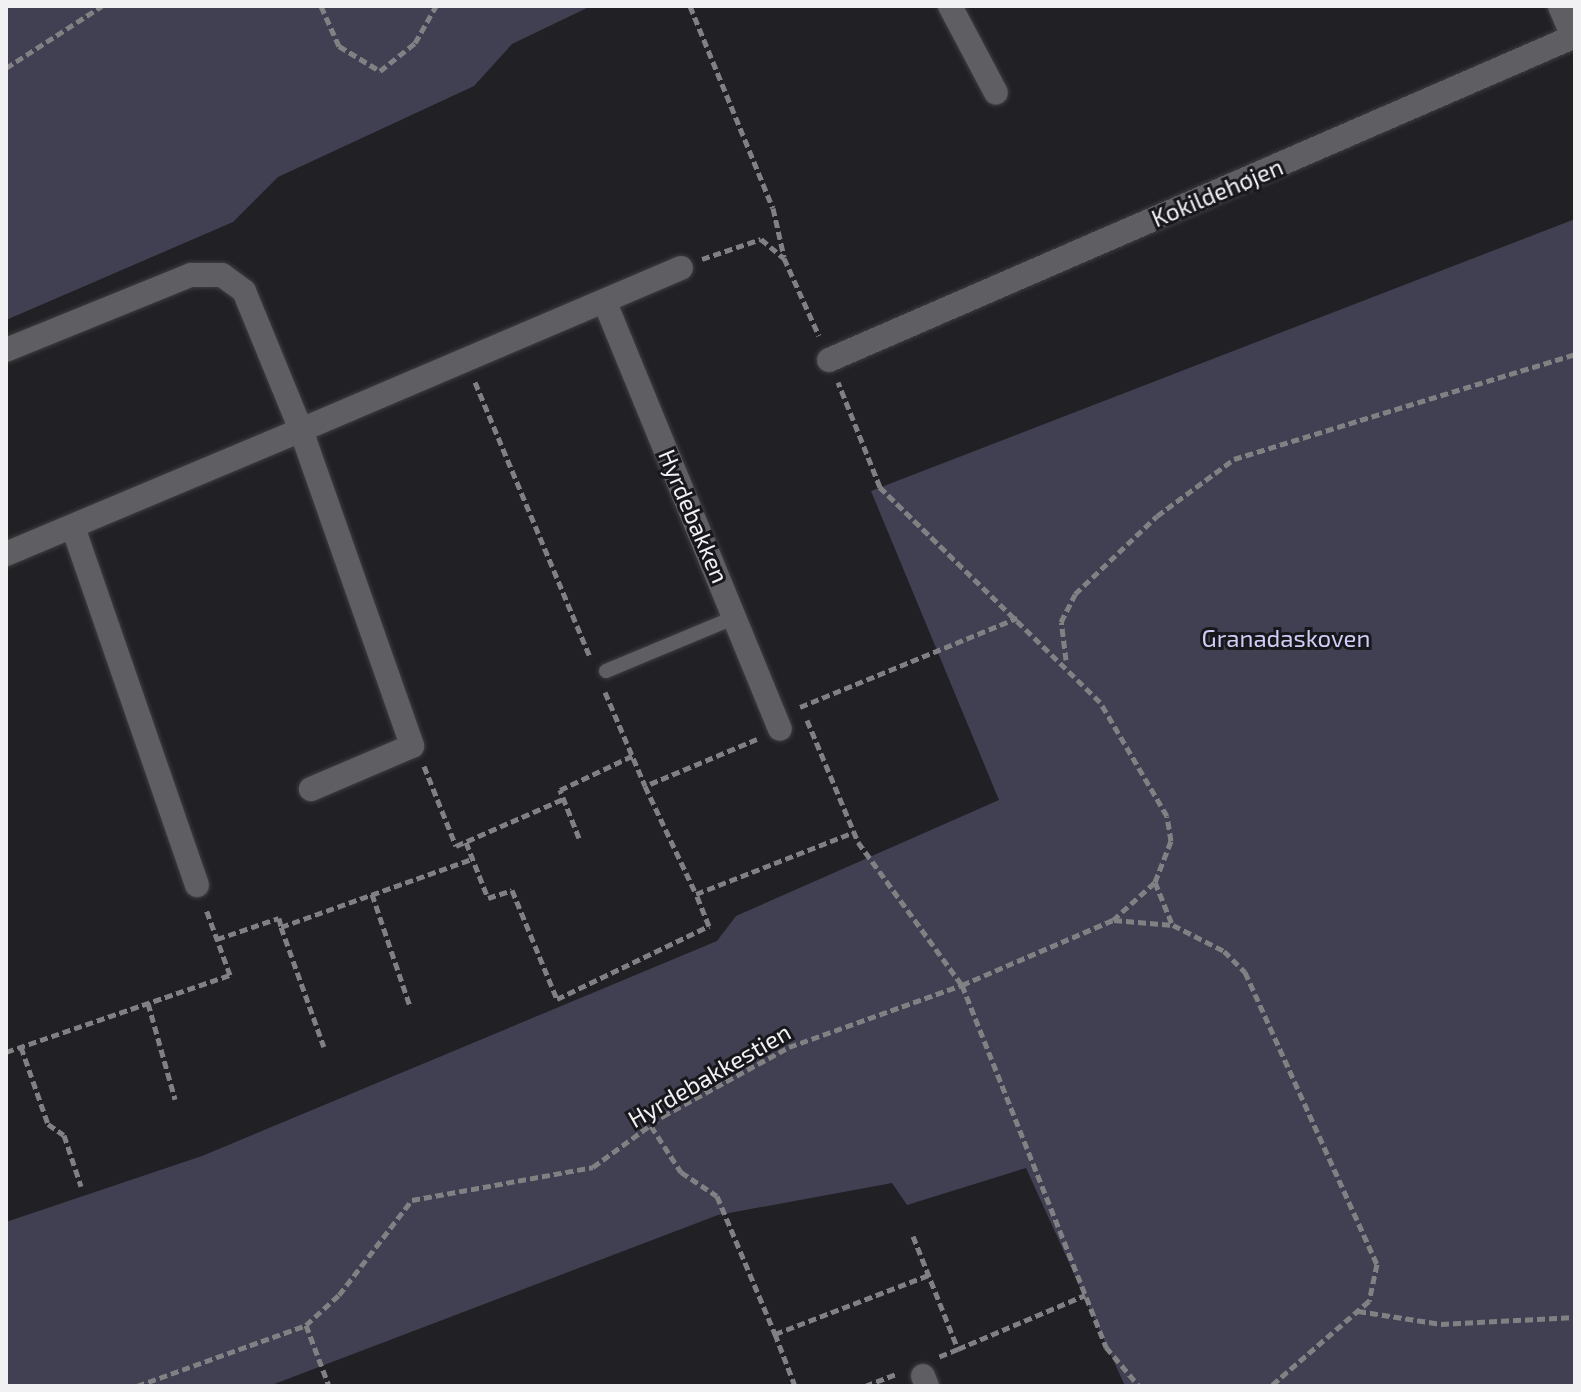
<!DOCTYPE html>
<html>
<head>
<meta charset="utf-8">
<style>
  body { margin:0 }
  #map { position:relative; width:1581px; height:1392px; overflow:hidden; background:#212125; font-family:"Exo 2",sans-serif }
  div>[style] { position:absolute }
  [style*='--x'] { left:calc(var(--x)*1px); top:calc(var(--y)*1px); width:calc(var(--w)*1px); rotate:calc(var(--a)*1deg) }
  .green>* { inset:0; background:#414053 }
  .path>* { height:5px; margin-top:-2.5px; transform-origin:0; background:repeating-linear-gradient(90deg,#818184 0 8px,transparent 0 12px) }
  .roads { filter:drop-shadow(0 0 2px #3e3e41) drop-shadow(0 0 2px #3e3e41) }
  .lane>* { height:14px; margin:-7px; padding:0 7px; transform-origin:7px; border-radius:7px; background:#5e5e63 }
  .street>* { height:24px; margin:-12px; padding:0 12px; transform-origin:12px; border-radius:12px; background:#5e5e63 }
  span { translate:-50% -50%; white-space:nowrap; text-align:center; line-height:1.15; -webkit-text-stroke:6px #18181c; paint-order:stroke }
  .street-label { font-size:24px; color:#f1f1f4 }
  .park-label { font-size:24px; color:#cecdf8 }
  .frame { position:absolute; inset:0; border:8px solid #f1f1f4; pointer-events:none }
</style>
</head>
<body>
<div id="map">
  <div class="green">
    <i style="clip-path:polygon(6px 6px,591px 6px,512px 44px,474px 86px,278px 177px,233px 222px,6px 320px)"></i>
    <i style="clip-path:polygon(1575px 219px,1575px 1386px,1125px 1386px,1026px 1168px,907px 1205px,892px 1183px,718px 1215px,269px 1386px,6px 1386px,6px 1222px,202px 1156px,717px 941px,736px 916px,999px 800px,871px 491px)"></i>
  </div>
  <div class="path">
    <i style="--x:321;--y:6;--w:44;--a:65.8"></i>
    <i style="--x:339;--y:46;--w:48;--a:31.4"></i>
    <i style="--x:380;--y:71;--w:45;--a:-38.7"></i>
    <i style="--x:415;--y:43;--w:43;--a:-60.4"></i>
    <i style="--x:690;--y:6;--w:218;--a:67.7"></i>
    <i style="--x:773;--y:208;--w:50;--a:77.3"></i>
    <i style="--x:6;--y:68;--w:114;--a:-32.9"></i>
    <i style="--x:702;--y:259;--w:62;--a:-18.7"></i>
    <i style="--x:761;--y:239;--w:30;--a:40"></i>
    <i style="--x:784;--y:258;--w:85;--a:65.8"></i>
    <i style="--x:475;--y:382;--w:298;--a:67.3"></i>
    <i style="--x:1066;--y:660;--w:38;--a:-97"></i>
    <i style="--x:1061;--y:622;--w:31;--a:-63"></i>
    <i style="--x:1075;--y:594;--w:113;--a:-43.6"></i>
    <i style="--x:1157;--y:516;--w:96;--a:-36.5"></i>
    <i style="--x:1234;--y:459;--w:357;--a:-17.1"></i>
    <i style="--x:605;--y:692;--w:102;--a:66.9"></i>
    <i style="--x:800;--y:707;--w:235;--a:-22.3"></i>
    <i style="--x:807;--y:720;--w:132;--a:67.3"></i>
    <i style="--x:858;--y:842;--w:177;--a:54"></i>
    <i style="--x:962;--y:985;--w:390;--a:68.3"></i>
    <i style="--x:1106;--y:1347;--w:51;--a:49.8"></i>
    <i style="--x:757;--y:739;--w:121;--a:157.2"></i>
    <i style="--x:645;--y:786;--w:119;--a:64.7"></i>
    <i style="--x:696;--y:894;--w:170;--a:-21.4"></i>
    <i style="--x:424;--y:766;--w:86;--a:68.2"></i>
    <i style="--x:456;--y:846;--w:117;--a:-23.7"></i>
    <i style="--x:579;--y:838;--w:52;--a:-111.6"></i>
    <i style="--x:560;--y:790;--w:80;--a:-25.3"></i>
    <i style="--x:466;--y:842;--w:60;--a:68.6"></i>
    <i style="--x:488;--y:898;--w:25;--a:-18"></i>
    <i style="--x:512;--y:890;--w:118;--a:67.6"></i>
    <i style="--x:557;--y:999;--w:169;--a:-25.7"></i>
    <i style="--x:709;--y:926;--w:35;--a:-112"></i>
    <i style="--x:1155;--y:882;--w:45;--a:68"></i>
    <i style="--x:372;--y:894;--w:118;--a:71.3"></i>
    <i style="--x:1114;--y:920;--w:59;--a:4.8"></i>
    <i style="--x:1173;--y:925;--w:57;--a:27"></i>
    <i style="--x:1224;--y:951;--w:30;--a:45"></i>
    <i style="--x:1245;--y:972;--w:320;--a:65.7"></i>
    <i style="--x:1377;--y:1264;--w:38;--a:102"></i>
    <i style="--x:1369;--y:1301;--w:130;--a:139.1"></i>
    <i style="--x:281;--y:927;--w:127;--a:70.3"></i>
    <i style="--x:217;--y:939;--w:65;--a:-18.7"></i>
    <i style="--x:279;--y:918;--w:9;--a:77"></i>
    <i style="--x:281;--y:927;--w:203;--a:-19.6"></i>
    <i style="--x:148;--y:1003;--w:100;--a:74.3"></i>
    <i style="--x:21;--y:1047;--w:82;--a:70.7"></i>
    <i style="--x:48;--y:1124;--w:19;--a:35"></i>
    <i style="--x:64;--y:1135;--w:54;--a:71.6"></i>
    <i style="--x:6;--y:1052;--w:237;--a:-19"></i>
    <i style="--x:230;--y:975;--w:70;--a:-110"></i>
    <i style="--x:651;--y:1126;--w:55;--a:56.9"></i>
    <i style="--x:681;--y:1172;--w:43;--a:33.7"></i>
    <i style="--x:717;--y:1196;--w:150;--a:67.2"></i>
    <i style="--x:913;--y:1236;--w:122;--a:68.3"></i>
    <i style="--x:958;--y:1349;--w:22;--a:158"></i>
    <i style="--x:1358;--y:1311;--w:84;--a:8.9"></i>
    <i style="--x:1441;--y:1324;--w:134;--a:-3"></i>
    <i style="--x:306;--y:1325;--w:65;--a:69.3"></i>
    <i style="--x:958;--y:1349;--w:138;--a:-23"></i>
    <i style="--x:137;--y:1386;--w:180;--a:-19.8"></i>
    <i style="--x:306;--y:1325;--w:45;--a:-42.3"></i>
    <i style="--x:339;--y:1295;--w:120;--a:-52.5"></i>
    <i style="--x:412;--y:1200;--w:184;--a:-10.3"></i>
    <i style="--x:593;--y:1167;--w:87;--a:-36.1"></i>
    <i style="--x:663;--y:1116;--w:144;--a:-28.7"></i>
    <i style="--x:789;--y:1047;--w:184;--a:-19.7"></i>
    <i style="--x:962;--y:985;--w:164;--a:-23.3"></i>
    <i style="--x:1113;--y:920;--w:57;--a:-42.1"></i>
    <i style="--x:1155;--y:882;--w:44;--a:-68.7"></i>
    <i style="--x:1171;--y:841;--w:25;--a:-99"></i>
    <i style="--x:1167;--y:816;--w:132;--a:-120.4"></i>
    <i style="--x:1100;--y:702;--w:308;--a:-135.7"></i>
    <i style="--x:880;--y:487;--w:113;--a:-111.8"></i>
    <i style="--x:795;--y:1386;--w:56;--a:-111"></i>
    <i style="--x:775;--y:1334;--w:165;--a:-21"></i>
    <i style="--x:865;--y:1386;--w:33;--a:-21"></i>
  </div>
  <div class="roads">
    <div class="lane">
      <i style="--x:606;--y:671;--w:141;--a:-22.6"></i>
    </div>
    <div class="street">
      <i style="--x:950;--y:6;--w:98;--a:62.1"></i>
      <i style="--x:606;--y:305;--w:458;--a:67.7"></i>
      <i style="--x:6;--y:350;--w:200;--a:-22.1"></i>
      <i style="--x:191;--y:275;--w:31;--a:0"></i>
      <i style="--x:222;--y:275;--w:27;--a:36"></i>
      <i style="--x:244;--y:291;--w:150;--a:67.7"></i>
      <i style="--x:301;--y:430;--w:413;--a:-23.1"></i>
      <i style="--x:829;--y:360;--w:811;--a:-23.47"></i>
      <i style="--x:1573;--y:37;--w:34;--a:-113"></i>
      <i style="--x:73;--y:527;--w:379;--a:70.9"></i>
      <i style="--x:6;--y:554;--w:320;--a:-22.8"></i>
      <i style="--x:301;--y:430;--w:335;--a:70.6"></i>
      <i style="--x:412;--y:746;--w:110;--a:156.9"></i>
      <i style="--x:923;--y:1376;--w:11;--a:68"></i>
    </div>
  </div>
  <div class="street-label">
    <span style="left:1217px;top:192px;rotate:-23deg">Kokildehøjen</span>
    <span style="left:694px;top:516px;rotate:67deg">Hyrdebakken</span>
    <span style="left:709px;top:1075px;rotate:-30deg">Hyrdebakkestien</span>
  </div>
  <div class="park-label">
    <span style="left:1286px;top:638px">Granadaskoven</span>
  </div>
  <div class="frame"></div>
</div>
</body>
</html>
